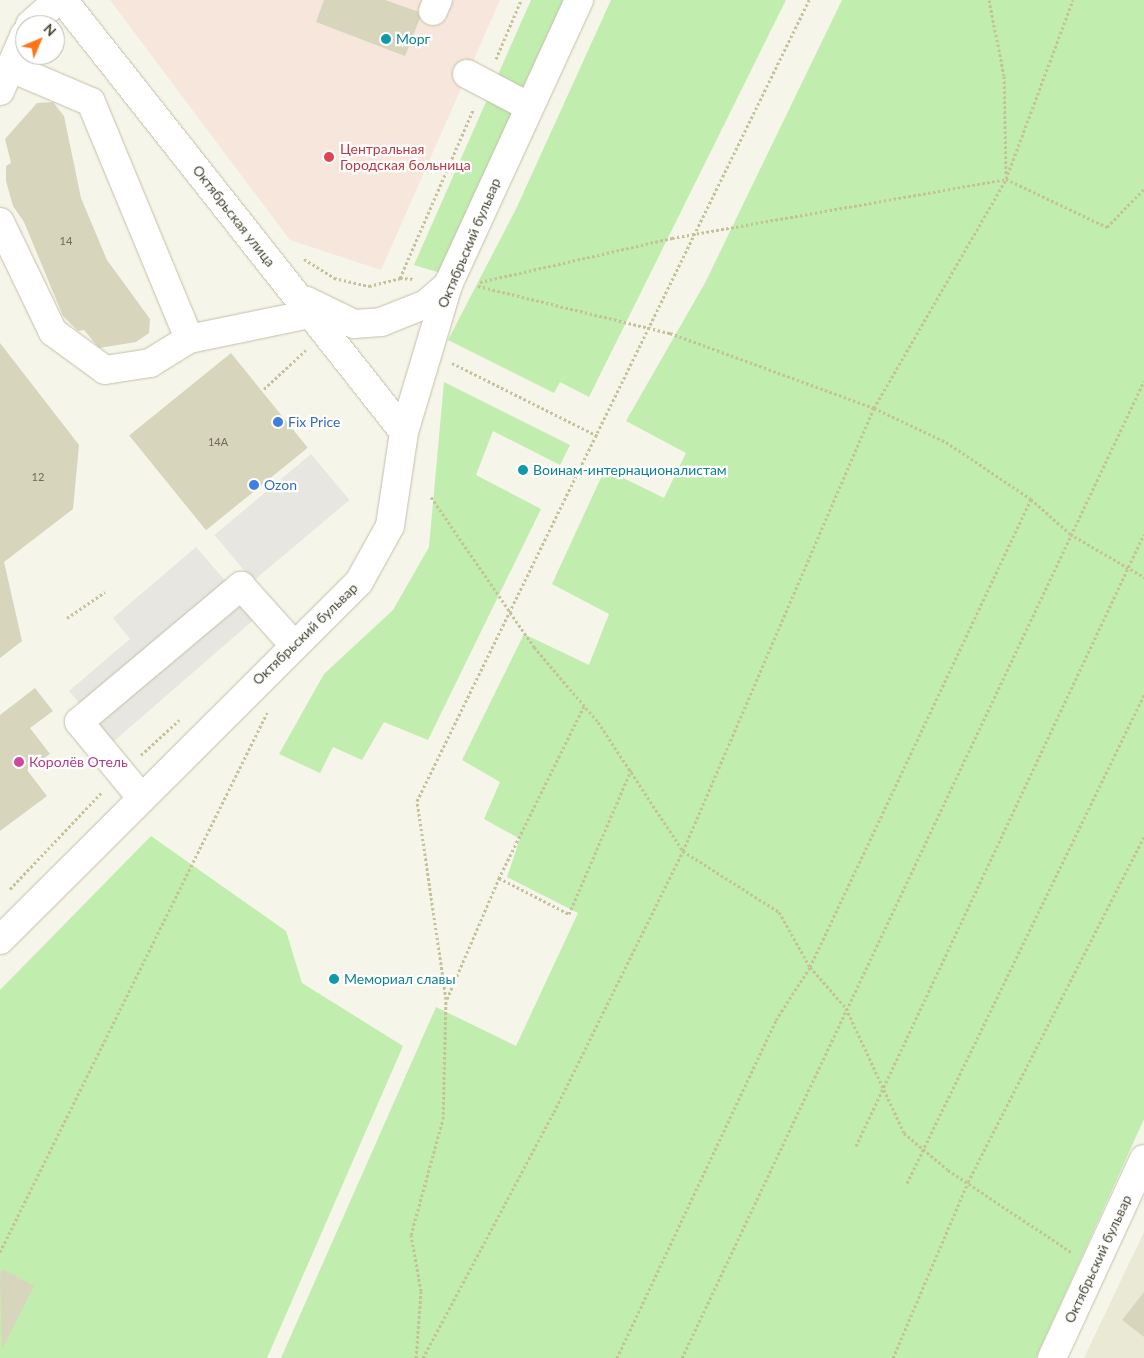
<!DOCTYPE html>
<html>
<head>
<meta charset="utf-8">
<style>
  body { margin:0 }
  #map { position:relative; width:1144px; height:1358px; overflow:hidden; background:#f6f5e9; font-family:Lato,sans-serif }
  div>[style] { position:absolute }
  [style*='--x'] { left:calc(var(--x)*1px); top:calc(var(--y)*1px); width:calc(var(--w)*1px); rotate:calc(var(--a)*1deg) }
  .residential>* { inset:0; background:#eae9d6 }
  .medical>* { inset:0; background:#f7e6db }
  .green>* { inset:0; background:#c1edae }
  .parking>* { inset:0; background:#e7e6e1; transform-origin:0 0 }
  .building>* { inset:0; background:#d8d5bd; transform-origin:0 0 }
  .path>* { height:3px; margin-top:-1.5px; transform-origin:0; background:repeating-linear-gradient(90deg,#c5c19a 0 2.5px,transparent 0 5px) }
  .roads { filter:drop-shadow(0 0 1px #c2c0aa) drop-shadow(0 0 1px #c2c0aa) }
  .minor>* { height:28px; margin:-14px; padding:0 14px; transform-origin:14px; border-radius:14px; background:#fff }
  .dots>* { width:14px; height:14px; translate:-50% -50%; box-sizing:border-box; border:2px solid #fff; border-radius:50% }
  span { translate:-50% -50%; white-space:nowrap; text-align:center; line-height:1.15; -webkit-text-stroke:4.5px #fff; paint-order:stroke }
  .number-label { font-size:11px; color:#6e6b58 }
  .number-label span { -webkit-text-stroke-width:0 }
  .culture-label { font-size:14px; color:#0d838f }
  .left { translate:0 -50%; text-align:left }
  .health-label { font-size:14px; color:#be3a42 }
  .street-label { font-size:14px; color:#4a4836 }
  .shop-label { font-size:14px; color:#366cbe }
  .hotel-label { font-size:14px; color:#b23c85 }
  .north { position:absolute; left:15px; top:15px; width:50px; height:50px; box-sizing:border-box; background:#fff; border:1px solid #b7b6af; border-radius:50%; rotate:45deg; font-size:14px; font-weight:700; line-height:20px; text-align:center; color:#4a4836 }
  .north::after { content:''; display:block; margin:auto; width:18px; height:22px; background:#ff7516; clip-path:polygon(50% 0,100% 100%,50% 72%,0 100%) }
</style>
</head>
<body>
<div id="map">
  <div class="residential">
    <i style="clip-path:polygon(1144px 1232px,1144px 1358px,1084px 1358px)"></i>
  </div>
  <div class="medical">
    <i style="clip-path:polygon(110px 0,500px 0,381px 270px,290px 240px)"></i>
  </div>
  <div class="green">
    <i style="clip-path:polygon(531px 0,571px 0,444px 274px,414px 265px)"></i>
    <i style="clip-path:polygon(611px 0,786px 0,589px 397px,560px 382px,554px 393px,448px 340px,516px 209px)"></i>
    <i style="clip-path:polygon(842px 0,1144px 0,1144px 1119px,1036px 1358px,281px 1358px,436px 1007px,516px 1046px,578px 913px,507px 877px,520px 839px,484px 819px,500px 782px,462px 760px,524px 634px,589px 665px,609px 614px,552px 584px,605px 469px,664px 498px,686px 453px,626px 421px,705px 283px)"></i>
    <i style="clip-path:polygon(444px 382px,570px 445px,560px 465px,493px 431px,476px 475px,541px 509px,428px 740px,384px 722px,362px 760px,333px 747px,320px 773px,279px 754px,324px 674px,393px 610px,429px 547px)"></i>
    <i style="clip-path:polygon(151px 836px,286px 931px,302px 983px,403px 1046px,267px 1358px,0 1358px,0 990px)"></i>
  </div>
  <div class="parking">
    <i style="left:311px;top:454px;width:60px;height:126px;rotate:50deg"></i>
    <i style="clip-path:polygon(196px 547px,257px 617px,113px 742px,69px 691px,130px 639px,113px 618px)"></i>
  </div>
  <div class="building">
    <i style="clip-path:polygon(324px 0,385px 0,422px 13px,405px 56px,316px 22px)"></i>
    <i style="clip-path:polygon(53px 102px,64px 116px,81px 198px,107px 260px,150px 319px,149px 333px,136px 342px,99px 348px,84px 330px,78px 331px,63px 316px,24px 222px,13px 206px,6px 181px,6px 166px,11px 163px,5px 139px,37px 103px)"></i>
    <i style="clip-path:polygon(0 343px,79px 445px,73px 509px,4px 562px,22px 641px,0 658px)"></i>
    <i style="left:231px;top:353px;width:122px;height:131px;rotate:51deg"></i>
    <i style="clip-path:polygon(35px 688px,53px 711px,30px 728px,50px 754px,27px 770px,47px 796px,0 831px,0 715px)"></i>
    <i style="clip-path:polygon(3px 1269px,34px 1286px,2px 1349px,0 1275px)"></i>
    <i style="clip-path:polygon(1144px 1292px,1144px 1337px,1122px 1320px)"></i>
  </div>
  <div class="path">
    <i style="--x:989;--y:0;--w:77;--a:78.8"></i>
    <i style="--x:1004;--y:76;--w:100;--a:88.9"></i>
    <i style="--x:496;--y:59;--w:64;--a:-67"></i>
    <i style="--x:304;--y:259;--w:36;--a:32"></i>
    <i style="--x:334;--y:278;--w:36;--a:13"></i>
    <i style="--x:369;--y:286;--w:32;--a:-14"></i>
    <i style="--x:400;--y:278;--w:185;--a:-66.5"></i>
    <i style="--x:400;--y:278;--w:14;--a:4"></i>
    <i style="--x:480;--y:282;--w:197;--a:-12.9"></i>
    <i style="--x:672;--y:238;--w:339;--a:-10"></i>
    <i style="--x:1006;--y:179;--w:112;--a:25.4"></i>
    <i style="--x:1107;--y:227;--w:53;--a:-45.8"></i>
    <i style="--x:478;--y:286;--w:198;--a:13.8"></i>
    <i style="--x:670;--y:333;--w:217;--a:20.2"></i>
    <i style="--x:874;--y:408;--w:80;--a:25.3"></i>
    <i style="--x:946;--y:442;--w:102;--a:33.8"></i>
    <i style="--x:1031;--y:499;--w:52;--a:41.9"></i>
    <i style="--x:1070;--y:534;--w:86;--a:30.2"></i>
    <i style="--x:452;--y:363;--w:163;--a:26.6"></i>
    <i style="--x:264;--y:389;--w:57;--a:-42.9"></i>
    <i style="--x:431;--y:497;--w:182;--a:55.5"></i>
    <i style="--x:534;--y:647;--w:99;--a:49.5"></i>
    <i style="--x:598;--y:722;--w:154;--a:56.6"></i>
    <i style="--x:683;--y:851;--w:114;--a:32.4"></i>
    <i style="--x:779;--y:912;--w:63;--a:60.6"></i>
    <i style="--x:810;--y:967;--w:55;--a:48.7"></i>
    <i style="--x:846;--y:1008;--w:138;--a:65.1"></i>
    <i style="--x:904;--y:1133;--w:57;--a:40.1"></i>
    <i style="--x:948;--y:1170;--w:148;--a:33.7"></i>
    <i style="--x:67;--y:618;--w:46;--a:-34.4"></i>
    <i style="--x:584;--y:706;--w:192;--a:116.3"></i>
    <i style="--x:499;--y:878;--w:79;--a:27.2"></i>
    <i style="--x:569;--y:914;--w:157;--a:-66.7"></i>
    <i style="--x:141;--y:755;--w:52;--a:-42.6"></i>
    <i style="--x:10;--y:889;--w:134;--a:-46.5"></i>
    <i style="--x:447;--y:999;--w:132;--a:-66.7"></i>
    <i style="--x:856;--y:1146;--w:676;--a:-64.8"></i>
    <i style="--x:907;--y:1183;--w:543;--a:-64.1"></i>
    <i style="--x:0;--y:1252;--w:602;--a:-63.65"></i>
    <i style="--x:416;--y:1358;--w:67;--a:-85.7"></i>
    <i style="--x:421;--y:1291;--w:57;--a:-100.1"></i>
    <i style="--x:411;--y:1235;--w:120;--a:-74.6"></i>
    <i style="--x:443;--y:1119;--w:120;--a:-88.6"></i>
    <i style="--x:446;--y:999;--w:200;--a:-98.3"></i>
    <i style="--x:417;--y:801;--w:892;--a:-63.92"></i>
    <i style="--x:423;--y:1358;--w:279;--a:-62"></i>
    <i style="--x:554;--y:1112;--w:291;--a:-63.7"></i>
    <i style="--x:683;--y:851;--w:482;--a:-66.7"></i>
    <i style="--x:874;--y:408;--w:264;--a:-60"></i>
    <i style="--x:1006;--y:179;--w:191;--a:-69.5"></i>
    <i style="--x:617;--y:1358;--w:374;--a:-64.8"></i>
    <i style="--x:776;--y:1020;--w:63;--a:-57.3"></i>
    <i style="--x:810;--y:967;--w:518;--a:-64.72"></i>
    <i style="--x:682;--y:1358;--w:1081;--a:-64.69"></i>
    <i style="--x:893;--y:1358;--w:191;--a:-66.9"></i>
    <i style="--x:968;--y:1182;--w:387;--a:-63"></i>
  </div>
  <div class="roads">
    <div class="minor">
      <i style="--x:63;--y:0;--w:550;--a:51.71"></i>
      <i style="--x:433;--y:11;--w:12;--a:-66"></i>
      <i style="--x:30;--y:25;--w:38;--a:-42"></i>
      <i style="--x:9;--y:67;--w:89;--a:23.1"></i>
      <i style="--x:91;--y:102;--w:256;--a:67.5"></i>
      <i style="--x:467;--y:74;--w:69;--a:27.7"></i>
      <i style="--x:0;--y:91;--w:62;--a:-66.3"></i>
      <i style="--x:0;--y:222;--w:122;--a:64.3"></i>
      <i style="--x:53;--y:332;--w:64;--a:36.2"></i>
      <i style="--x:105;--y:370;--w:46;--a:-8.8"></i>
      <i style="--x:150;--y:363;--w:46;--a:-31.6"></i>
      <i style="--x:189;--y:339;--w:124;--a:-11.7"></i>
      <i style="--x:307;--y:301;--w:52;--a:26.1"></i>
      <i style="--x:354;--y:324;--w:27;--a:-4"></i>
      <i style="--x:381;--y:322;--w:48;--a:-21.8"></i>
      <i style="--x:426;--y:304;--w:29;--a:-41"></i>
      <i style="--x:140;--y:796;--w:96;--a:-129.5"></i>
      <i style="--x:79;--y:722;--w:212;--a:-40"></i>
      <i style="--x:241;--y:586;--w:79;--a:48.1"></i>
      <i style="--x:0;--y:940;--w:507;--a:-44.92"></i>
      <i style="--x:359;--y:582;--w:64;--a:-61"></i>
      <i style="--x:390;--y:526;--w:95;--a:-81.5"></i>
      <i style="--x:404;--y:432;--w:153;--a:-73.3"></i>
      <i style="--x:448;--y:285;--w:314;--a:-65.3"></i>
      <i style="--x:1052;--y:1358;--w:219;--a:-65.2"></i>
    </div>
  </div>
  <div class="dots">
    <i style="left:386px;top:39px;background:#0f9aa8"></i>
    <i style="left:329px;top:157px;background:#e0444e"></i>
    <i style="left:278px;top:422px;background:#3f7fe0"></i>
    <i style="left:523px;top:470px;background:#0f9aa8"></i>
    <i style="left:254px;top:485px;background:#3f7fe0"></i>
    <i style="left:19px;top:762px;background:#d1479c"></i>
    <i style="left:334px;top:979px;background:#0f9aa8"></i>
  </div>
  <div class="number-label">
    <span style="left:66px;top:241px">14</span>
    <span style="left:218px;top:442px">14А</span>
    <span style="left:38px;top:477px">12</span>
  </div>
  <div class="culture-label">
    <span class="left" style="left:396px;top:39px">Морг</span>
    <span class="left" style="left:533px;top:470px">Воинам-интернационалистам</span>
    <span class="left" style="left:344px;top:979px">Мемориал славы</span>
  </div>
  <div class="health-label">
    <span class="left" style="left:340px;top:157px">Центральная<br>Городская больница</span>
  </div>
  <div class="street-label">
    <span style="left:234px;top:216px;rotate:52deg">Октябрьская улица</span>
    <span style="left:469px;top:243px;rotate:-67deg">Октябрьский бульвар</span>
    <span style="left:305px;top:634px;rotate:-44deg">Октябрьский бульвар</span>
    <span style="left:1098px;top:1259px;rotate:-65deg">Октябрьский бульвар</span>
  </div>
  <div class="shop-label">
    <span class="left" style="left:288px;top:422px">Fix Price</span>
    <span class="left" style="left:264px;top:485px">Ozon</span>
  </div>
  <div class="hotel-label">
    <span class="left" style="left:29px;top:762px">Королёв Отель</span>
  </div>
  <div class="north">N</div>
</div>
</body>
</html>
